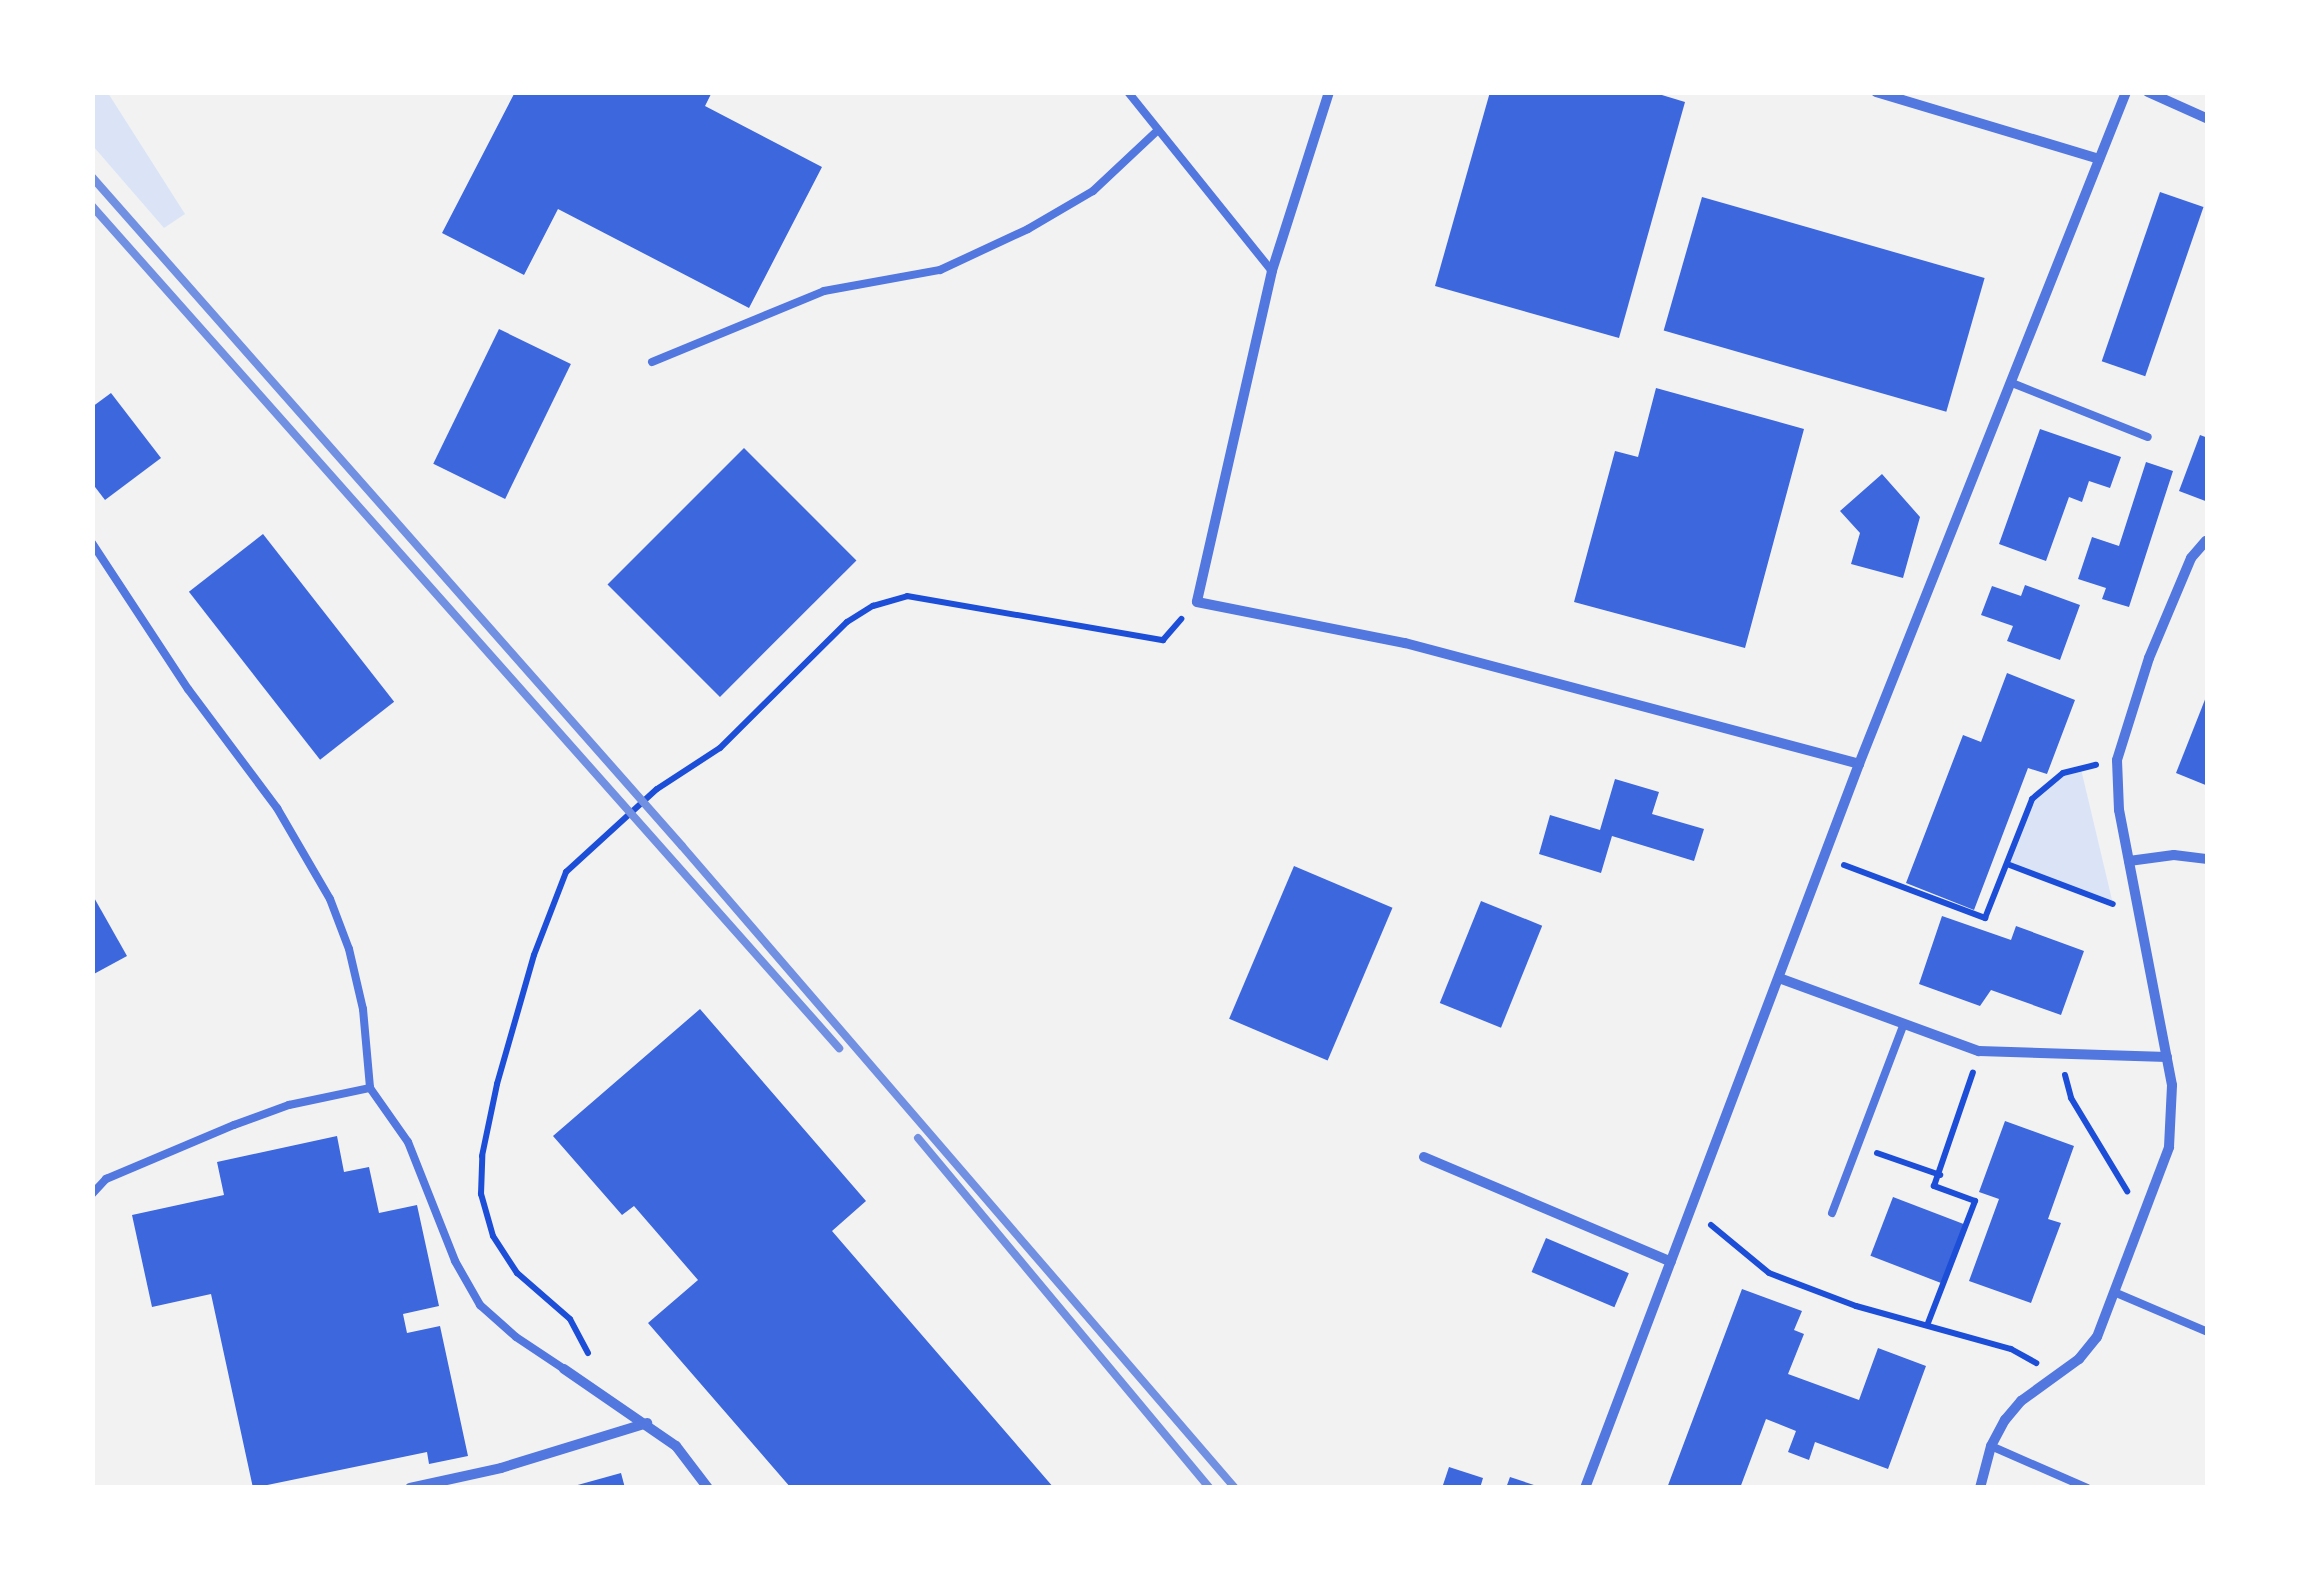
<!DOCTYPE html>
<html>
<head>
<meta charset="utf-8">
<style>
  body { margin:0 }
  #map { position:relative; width:2300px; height:1580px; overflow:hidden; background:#f2f2f2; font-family:Karla,sans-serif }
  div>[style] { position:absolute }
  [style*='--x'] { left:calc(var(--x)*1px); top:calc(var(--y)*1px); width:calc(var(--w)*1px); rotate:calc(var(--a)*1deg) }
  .green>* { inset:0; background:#dbe4f7 }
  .building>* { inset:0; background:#3d67dc; transform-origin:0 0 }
  .path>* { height:6px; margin:-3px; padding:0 3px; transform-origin:3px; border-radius:3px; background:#1d4ed8 }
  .service>* { height:8px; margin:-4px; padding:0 4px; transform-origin:4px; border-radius:4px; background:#5277de }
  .minor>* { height:10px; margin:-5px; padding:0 5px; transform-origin:5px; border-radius:5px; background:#5277de }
  .rail>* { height:8px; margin:-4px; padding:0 4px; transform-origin:4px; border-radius:4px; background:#7290e2 }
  span { translate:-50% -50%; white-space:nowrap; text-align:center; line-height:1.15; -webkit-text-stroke:8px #fff; paint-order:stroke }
  .frame { position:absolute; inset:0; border:95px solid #fff; pointer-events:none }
</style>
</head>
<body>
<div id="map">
  <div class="green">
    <i style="clip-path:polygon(92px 93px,108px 93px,185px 214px,164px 228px,93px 146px)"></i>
    <i style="clip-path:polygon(2081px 769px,2113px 904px,2007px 864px,2032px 799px,2063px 773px)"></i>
  </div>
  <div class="building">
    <i style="clip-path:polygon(515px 92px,712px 92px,705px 106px,822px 167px,749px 308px,558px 209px,524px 275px,442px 233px)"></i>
    <i style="clip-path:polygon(1490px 92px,1652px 92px,1685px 102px,1619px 338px,1435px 286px)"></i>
    <i style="left:2160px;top:192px;width:46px;height:179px;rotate:19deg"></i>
    <i style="left:1702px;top:197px;width:294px;height:139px;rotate:16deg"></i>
    <i style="left:499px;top:329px;width:80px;height:150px;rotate:26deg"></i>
    <i style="clip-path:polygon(1656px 388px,1804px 429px,1745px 648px,1574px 602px,1615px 451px,1638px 457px)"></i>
    <i style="clip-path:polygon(111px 393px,161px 458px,105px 500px,92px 483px,92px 407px)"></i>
    <i style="clip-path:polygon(2040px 429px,2121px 457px,2110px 488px,2089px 481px,2082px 502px,2069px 497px,2046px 561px,1999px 544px)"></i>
    <i style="clip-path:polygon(2200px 435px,2208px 438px,2208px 502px,2179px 491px)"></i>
    <i style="left:744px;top:448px;width:159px;height:193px;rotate:45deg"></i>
    <i style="clip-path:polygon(2146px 462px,2173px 471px,2129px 607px,2102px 599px,2106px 588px,2078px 579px,2092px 537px,2119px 546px)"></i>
    <i style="clip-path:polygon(1882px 474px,1920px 517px,1903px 578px,1851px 564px,1860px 533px,1840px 511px)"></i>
    <i style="left:263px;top:534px;width:213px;height:94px;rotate:52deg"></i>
    <i style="clip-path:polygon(2025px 585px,2080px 605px,2060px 660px,2007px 641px,2013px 626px,1981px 615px,1992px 586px,2021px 596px)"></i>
    <i style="clip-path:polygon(2007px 673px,2075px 700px,2047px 774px,2028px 768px,1974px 910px,1906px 883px,1963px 735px,1981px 742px)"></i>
    <i style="clip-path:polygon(2208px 692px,2208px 786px,2176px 773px)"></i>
    <i style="clip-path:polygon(1615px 779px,1659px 792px,1652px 814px,1704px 829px,1694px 861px,1612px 836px,1601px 873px,1539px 854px,1550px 815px,1600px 830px)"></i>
    <i style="left:1294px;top:866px;width:107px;height:166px;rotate:23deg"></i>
    <i style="clip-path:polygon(92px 894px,127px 956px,92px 975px)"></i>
    <i style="left:1481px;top:901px;width:66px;height:110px;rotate:22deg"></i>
    <i style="clip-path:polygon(1942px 916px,2011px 940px,2016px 926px,2084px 951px,2061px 1015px,1991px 990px,1980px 1006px,1919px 984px)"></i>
    <i style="clip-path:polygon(700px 1009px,866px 1201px,832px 1231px,1054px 1488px,791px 1488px,648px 1323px,698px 1280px,634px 1206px,622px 1215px,553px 1136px)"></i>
    <i style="clip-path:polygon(2005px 1121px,2074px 1146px,2048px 1219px,2061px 1223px,2031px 1303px,1969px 1281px,1999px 1199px,1979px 1192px)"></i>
    <i style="clip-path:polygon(337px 1136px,344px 1172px,369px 1167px,379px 1213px,417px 1205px,439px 1306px,403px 1314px,407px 1333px,440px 1326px,468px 1456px,429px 1464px,427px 1452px,253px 1488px,211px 1294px,152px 1307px,132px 1215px,224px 1195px,217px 1162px)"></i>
    <i style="left:1893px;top:1197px;width:77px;height:63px;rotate:21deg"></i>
    <i style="left:1546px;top:1238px;width:90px;height:37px;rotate:23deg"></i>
    <i style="clip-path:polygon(1742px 1289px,1802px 1311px,1794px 1330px,1804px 1334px,1788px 1374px,1859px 1400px,1878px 1348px,1926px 1366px,1888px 1469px,1815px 1442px,1809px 1460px,1788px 1452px,1796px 1431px,1766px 1419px,1740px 1488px,1667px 1488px)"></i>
    <i style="clip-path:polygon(1449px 1467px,1483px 1478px,1480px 1488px,1442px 1488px)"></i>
    <i style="clip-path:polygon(621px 1473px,625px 1488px,574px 1488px,574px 1486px)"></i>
    <i style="clip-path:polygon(1510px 1477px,1540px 1487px,1539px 1488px,1506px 1488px)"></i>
  </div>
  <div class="path">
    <i style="--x:2007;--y:864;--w:113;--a:20.7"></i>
    <i style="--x:1844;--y:865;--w:151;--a:20.6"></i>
    <i style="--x:1985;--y:918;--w:128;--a:-68.4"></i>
    <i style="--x:2032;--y:799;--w:40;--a:-40"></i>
    <i style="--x:2063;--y:773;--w:34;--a:-14"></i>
    <i style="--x:2065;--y:1075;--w:24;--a:75"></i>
    <i style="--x:2071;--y:1098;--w:109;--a:58.9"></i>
    <i style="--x:1877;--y:1153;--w:67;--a:19.2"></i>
    <i style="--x:1711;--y:1225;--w:75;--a:39.6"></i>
    <i style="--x:1769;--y:1273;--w:93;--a:20.8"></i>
    <i style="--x:1856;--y:1306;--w:161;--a:15.5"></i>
    <i style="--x:2011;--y:1349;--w:29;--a:29"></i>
    <i style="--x:1928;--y:1323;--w:131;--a:-68.9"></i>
    <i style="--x:1975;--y:1201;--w:44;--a:-159.9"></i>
    <i style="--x:1934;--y:1186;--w:120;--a:-71.1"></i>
    <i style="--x:588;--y:1353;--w:38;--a:-118"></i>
    <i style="--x:570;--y:1319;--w:70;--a:-139"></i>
    <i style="--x:517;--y:1273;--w:44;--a:-123"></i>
    <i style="--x:493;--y:1236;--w:44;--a:-105.9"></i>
    <i style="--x:481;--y:1194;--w:38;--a:-88"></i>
    <i style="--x:482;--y:1156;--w:74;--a:-78.2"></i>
    <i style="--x:497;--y:1084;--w:134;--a:-74"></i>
    <i style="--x:534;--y:955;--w:89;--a:-68.9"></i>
    <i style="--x:566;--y:872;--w:123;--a:-42.4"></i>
    <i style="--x:657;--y:789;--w:75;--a:-33.1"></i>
    <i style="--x:720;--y:748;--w:179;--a:-44.8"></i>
    <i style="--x:847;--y:622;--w:31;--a:-32"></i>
    <i style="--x:873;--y:606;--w:35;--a:-16"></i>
    <i style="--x:907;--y:596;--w:260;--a:9.8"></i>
    <i style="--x:1163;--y:640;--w:28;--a:-49"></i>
  </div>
  <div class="service">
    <i style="--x:1128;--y:92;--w:230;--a:51.2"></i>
    <i style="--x:652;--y:362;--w:186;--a:-22.4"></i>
    <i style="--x:824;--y:291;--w:118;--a:-10.3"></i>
    <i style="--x:940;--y:270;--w:97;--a:-25"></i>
    <i style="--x:1028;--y:229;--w:75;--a:-30.3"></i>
    <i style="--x:1093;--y:191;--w:89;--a:-43.2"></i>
    <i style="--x:2012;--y:383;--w:146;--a:21.7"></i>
    <i style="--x:92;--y:543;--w:175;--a:56.7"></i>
    <i style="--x:188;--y:689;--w:149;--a:53.2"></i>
    <i style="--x:277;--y:808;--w:105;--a:59.8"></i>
    <i style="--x:330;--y:899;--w:53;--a:69.2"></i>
    <i style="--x:349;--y:949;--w:62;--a:76.9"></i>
    <i style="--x:363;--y:1009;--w:79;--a:84.9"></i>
    <i style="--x:370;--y:1088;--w:66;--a:54.9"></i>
    <i style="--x:408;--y:1142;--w:128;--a:68.4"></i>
    <i style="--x:455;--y:1261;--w:51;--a:60.4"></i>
    <i style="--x:480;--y:1305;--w:48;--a:41.6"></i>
    <i style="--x:516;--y:1337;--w:58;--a:33.7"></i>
    <i style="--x:92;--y:1194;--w:21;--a:-47"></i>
    <i style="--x:106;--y:1179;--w:139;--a:-22.9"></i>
    <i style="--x:234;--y:1125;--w:59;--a:-20"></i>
    <i style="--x:289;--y:1105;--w:83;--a:-11.9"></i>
    <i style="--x:1832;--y:1213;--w:200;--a:-69.2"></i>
    <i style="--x:2114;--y:1292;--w:102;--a:23.1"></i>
    <i style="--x:1991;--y:1446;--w:105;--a:23.6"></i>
  </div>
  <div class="minor">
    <i style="--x:1329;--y:92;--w:188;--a:107.7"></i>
    <i style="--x:1272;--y:271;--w:339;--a:102.8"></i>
    <i style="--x:1197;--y:602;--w:212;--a:11.2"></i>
    <i style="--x:1405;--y:643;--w:470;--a:14.9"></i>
    <i style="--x:1876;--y:92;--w:233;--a:16.7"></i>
    <i style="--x:2148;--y:92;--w:66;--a:24.2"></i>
    <i style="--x:2129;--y:861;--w:45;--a:-7.6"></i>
    <i style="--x:2174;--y:855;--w:34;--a:7"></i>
    <i style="--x:1779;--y:978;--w:213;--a:20.1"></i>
    <i style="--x:1979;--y:1051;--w:188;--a:1.8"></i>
    <i style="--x:1424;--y:1157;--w:268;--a:23"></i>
    <i style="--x:564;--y:1369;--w:136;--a:34.5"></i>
    <i style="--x:676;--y:1446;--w:53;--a:52.7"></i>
    <i style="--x:410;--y:1488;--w:93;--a:-12.4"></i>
    <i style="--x:501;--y:1468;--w:153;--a:-17.1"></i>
    <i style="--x:1585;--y:1488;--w:774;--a:-69.27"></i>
    <i style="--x:1859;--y:764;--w:723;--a:-68.33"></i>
    <i style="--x:1980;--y:1488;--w:43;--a:-75.3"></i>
    <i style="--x:1991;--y:1446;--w:30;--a:-62"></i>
    <i style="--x:2005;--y:1420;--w:25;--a:-50"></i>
    <i style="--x:2021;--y:1401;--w:72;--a:-35.9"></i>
    <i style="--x:2079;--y:1359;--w:28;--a:-51"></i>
    <i style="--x:2097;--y:1337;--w:203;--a:-69.2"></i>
    <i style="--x:2169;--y:1147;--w:62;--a:-87.2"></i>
    <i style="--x:2172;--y:1085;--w:280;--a:-100.9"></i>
    <i style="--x:2119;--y:810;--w:50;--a:-92.3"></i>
    <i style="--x:2117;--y:760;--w:107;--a:-72.6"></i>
    <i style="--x:2149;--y:658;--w:108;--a:-67.2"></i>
    <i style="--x:2191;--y:558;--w:23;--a:-49"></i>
  </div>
  <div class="rail">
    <i style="--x:92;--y:177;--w:892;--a:48.59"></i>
    <i style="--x:682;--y:846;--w:847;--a:49.26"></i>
    <i style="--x:92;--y:206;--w:1126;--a:48.42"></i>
    <i style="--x:918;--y:1138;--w:456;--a:50.2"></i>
  </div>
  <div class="frame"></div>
</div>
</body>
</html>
